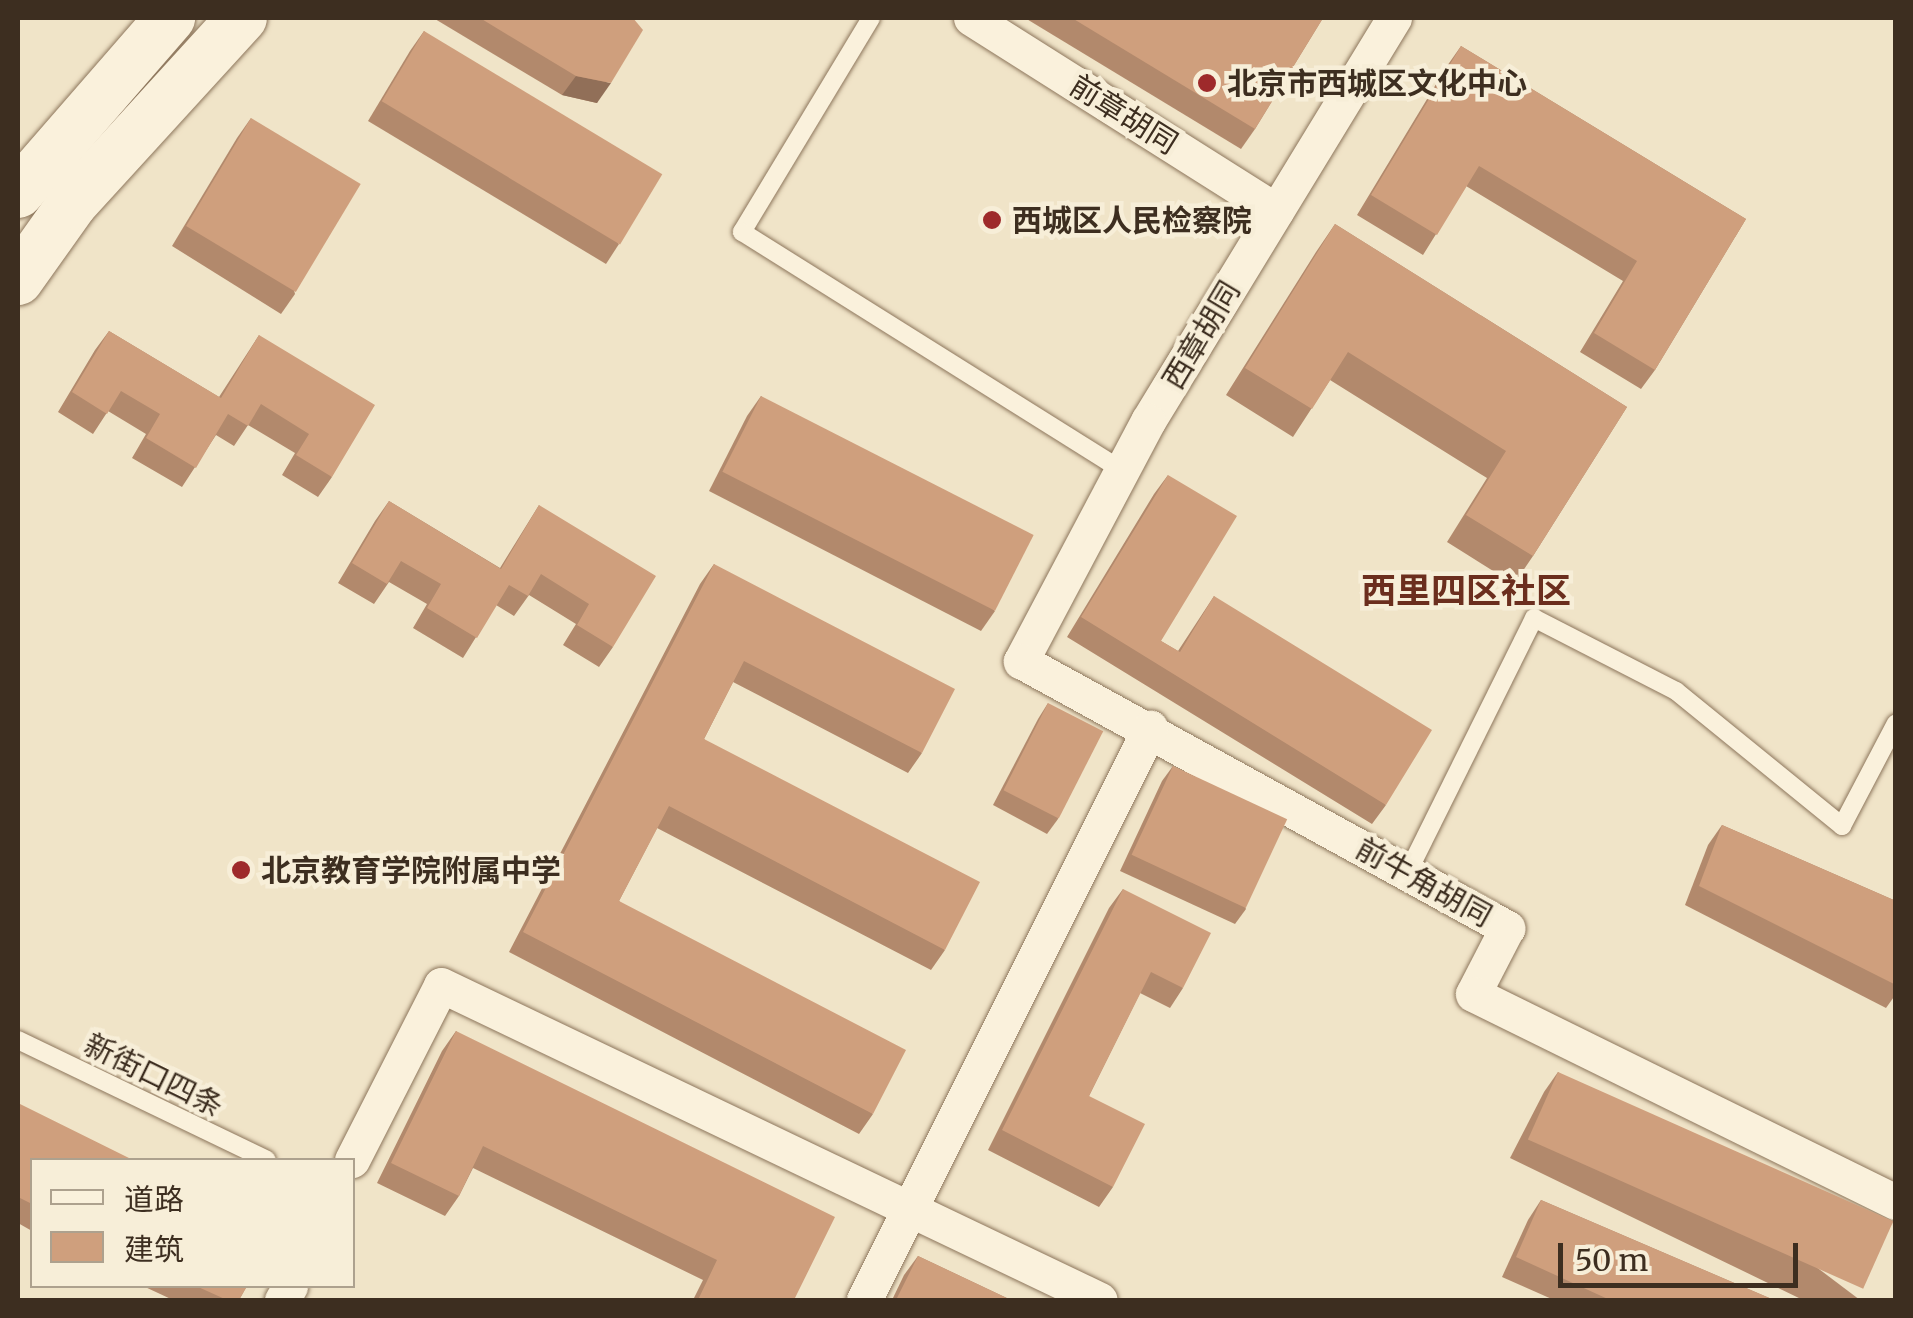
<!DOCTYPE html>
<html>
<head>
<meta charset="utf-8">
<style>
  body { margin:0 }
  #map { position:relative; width:1913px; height:1318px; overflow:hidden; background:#f0e4c8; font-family:Merriweather,"Noto Sans SC",serif }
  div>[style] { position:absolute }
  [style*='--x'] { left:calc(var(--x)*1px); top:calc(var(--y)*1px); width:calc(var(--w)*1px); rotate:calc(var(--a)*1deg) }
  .roads { filter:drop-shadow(0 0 2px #8d765c) drop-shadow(0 0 2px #8d765c) }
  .lane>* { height:18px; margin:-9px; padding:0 9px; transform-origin:9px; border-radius:9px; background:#faf1dc }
  .street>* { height:35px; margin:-17.5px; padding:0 17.5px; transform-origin:17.5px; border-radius:17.5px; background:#faf1dc }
  .secondary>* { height:50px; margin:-25px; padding:0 25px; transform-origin:25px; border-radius:25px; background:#faf1dc }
  .wall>* { inset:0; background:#b2896c }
  .shaded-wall>* { inset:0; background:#916f58 }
  .building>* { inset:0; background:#cf9f7d; transform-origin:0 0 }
  .dots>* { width:28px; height:28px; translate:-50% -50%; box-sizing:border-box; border:5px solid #f7eed8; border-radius:50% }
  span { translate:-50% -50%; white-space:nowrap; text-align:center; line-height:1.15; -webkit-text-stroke:9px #f7eed8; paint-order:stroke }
  .poi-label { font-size:30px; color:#3d2e20; font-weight:700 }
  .left { translate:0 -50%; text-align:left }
  .street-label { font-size:30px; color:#3d2e20 }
  .quarter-label { font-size:35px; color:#6b2e1e; font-weight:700 }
  .frame { position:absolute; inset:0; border:20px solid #3d2e20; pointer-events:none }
  .legend { position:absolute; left:30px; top:1158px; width:325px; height:130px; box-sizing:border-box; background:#f7eed8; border:2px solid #ada18e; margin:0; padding:12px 18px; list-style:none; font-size:30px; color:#3d2e20 }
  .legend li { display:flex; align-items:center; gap:20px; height:50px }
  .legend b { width:50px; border:2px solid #ada18e }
  .scale { position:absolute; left:1558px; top:1243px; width:240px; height:45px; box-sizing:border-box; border:5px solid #3d2e20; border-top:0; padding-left:12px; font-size:30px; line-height:35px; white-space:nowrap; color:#3d2e20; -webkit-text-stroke:8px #f7eed8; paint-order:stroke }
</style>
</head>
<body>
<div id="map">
  <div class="roads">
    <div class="lane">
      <i style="--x:871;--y:18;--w:250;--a:121.1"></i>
      <i style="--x:742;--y:232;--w:451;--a:32.1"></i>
      <i style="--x:1407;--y:874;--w:286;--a:-63.6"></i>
      <i style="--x:1534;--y:618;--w:160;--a:27.2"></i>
      <i style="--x:1676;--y:691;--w:214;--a:39.1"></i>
      <i style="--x:1842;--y:826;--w:116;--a:-62.3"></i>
      <i style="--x:18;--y:1040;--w:276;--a:25.7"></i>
    </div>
    <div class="street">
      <i style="--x:971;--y:18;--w:361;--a:32.3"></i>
      <i style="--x:1394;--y:18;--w:472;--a:121.4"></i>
      <i style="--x:1148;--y:421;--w:272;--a:117.9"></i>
      <i style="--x:1021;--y:661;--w:555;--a:28.78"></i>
      <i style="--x:1507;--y:928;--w:74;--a:117.3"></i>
      <i style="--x:1473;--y:994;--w:471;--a:26.2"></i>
      <i style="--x:352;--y:1160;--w:196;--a:-63"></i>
      <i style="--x:441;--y:985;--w:730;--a:25.55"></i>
      <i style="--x:282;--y:1300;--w:16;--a:-60"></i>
      <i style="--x:864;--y:1300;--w:640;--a:-63.43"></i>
    </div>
    <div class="secondary">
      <i style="--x:18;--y:193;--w:232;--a:-49"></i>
      <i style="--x:18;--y:280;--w:93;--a:-54.6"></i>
      <i style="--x:72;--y:204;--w:252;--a:-47.6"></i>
    </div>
  </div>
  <div class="wall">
    <i style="clip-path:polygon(436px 18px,633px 18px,597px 103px,562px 95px,435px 19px)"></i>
    <i style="clip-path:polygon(1025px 18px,1323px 18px,1255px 129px,1241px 149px)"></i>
    <i style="clip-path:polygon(424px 31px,619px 244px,606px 264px,368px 121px,410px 51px)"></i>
    <i style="clip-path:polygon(1461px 46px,1746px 219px,1655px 370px,1641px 389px,1580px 352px,1623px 281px,1466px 186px,1423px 255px,1357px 215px,1447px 66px)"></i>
    <i style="clip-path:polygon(251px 118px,295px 294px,281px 314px,172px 246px,237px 138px)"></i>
    <i style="clip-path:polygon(1335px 224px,1627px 407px,1533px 556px,1514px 584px,1447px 542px,1487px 478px,1330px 380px,1293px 437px,1226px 395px,1316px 252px)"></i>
    <i style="clip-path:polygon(109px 331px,219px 397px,259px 335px,332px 477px,318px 497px,282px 475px,295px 453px,248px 425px,234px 446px,216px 435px,182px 487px,132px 458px,146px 434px,108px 411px,93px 434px,58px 412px,95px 350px)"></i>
    <i style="clip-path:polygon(761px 396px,995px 611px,981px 631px,709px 491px,747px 416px)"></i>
    <i style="clip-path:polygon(1168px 475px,1161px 641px,1178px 651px,1214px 596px,1386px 805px,1372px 824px,1067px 637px,1154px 494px)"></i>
    <i style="clip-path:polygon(389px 501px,500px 568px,539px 505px,613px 647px,599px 667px,563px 645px,576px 624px,529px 595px,514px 616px,496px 605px,463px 658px,413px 628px,427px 604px,389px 582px,374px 604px,338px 583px,375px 521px)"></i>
    <i style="clip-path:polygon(714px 564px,922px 753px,908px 773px,733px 682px,704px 739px,945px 950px,931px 970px,657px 828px,619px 901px,873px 1114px,859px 1134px,509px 952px,700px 584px)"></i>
    <i style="clip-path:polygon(1048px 703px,1058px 819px,1047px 834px,993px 805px,1038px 719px)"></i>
    <i style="clip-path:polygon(1173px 766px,1246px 909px,1235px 924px,1120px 871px,1162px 781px)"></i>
    <i style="clip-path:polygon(1722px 825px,1896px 901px,1896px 994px,1886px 1008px,1685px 905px,1708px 845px)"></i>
    <i style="clip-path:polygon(1123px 889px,1183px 988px,1170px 1008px,1140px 993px,1089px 1096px,1113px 1187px,1099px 1207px,988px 1150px,1109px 908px)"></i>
    <i style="clip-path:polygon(456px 1031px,794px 1300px,693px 1300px,703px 1280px,473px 1168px,459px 1196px,445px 1216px,377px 1183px,442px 1051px)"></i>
    <i style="clip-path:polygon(1558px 1072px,1860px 1300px,1803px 1300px,1510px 1158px,1544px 1092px)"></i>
    <i style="clip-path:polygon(18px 1103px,32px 1160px,32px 1231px,18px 1223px)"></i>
    <i style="clip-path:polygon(1541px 1200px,1774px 1300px,1554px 1300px,1502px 1277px,1528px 1220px)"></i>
    <i style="clip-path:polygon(918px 1256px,1011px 1300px,892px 1300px,904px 1275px)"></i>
    <i style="clip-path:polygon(143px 1286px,247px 1286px,239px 1300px,173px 1300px)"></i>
  </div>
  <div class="shaded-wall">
    <i style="clip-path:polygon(576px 76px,611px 83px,597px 103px,562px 95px)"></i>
  </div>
  <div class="building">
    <i style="clip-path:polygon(480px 18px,633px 18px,643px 30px,611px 83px,576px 76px)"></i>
    <i style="clip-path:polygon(1072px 18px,1323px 18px,1255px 129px)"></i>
    <i style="left:424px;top:31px;width:278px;height:82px;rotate:31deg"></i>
    <i style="clip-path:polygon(1461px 46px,1746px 219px,1655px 370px,1594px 333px,1637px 261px,1479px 166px,1437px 235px,1371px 195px)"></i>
    <i style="left:251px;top:118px;width:128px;height:126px;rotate:31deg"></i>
    <i style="clip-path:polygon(1335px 224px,1627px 407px,1533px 556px,1466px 515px,1506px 451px,1348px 352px,1312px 409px,1245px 368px)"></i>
    <i style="clip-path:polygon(109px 331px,221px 398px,259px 335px,375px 405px,332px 477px,296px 455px,309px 434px,261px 404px,248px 426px,228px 414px,196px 468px,146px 438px,160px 414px,121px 391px,107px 414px,72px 392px)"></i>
    <i style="left:761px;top:396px;width:306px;height:85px;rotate:27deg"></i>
    <i style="clip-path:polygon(1168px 475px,1237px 516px,1161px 641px,1180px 652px,1214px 596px,1432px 730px,1386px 805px,1081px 617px)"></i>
    <i style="clip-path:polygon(389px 501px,501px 569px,539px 505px,656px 576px,613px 647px,577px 625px,589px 604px,541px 574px,528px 596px,509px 585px,477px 638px,427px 608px,441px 584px,401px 561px,387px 584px,352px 563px)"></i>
    <i style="clip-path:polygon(714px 564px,955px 689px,922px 753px,744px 661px,704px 739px,980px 882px,945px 950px,669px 806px,619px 901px,906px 1050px,873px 1114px,523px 932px)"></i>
    <i style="left:1048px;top:703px;width:62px;height:98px;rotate:27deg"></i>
    <i style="left:1173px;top:766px;width:126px;height:98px;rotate:25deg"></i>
    <i style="clip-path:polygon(1722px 825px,1896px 901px,1896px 985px,1699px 886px)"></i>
    <i style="clip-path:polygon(1123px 889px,1211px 933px,1183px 988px,1151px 972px,1089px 1096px,1145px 1124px,1113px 1187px,1002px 1130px)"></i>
    <i style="clip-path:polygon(456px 1031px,835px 1217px,794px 1300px,698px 1300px,717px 1260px,483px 1146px,459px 1196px,391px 1163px)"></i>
    <i style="left:1558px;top:1072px;width:367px;height:74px;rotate:24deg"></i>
    <i style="clip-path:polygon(18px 1103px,133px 1160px,32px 1160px,32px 1204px,18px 1197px)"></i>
    <i style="clip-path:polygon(1541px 1200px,1774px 1300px,1610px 1300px,1516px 1257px)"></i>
    <i style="clip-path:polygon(918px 1256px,1011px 1300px,896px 1300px)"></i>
    <i style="clip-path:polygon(196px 1286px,247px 1286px,239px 1300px,227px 1300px)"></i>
  </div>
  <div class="dots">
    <i style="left:1207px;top:83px;background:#9e2a2b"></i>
    <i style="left:992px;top:220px;background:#9e2a2b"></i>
    <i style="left:241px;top:870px;background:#9e2a2b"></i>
  </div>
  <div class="poi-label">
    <span class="left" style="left:1227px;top:83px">北京市西城区文化中心</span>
    <span class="left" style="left:1012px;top:220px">西城区人民检察院</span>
    <span class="left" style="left:261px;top:870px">北京教育学院附属中学</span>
  </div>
  <div class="street-label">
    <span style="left:1124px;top:114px;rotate:32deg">前章胡同</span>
    <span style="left:1201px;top:335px;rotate:-59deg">西章胡同</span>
    <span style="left:1424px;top:882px;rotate:29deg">前牛角胡同</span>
    <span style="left:154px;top:1075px;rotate:26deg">新街口四条</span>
  </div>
  <div class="quarter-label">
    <span style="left:1466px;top:591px">西里四区社区</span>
  </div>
  <div class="frame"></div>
  <ul class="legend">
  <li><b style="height:12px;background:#faf1dc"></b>道路</li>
  <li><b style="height:28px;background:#cf9f7d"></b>建筑</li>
  </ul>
  <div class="scale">50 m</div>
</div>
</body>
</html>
